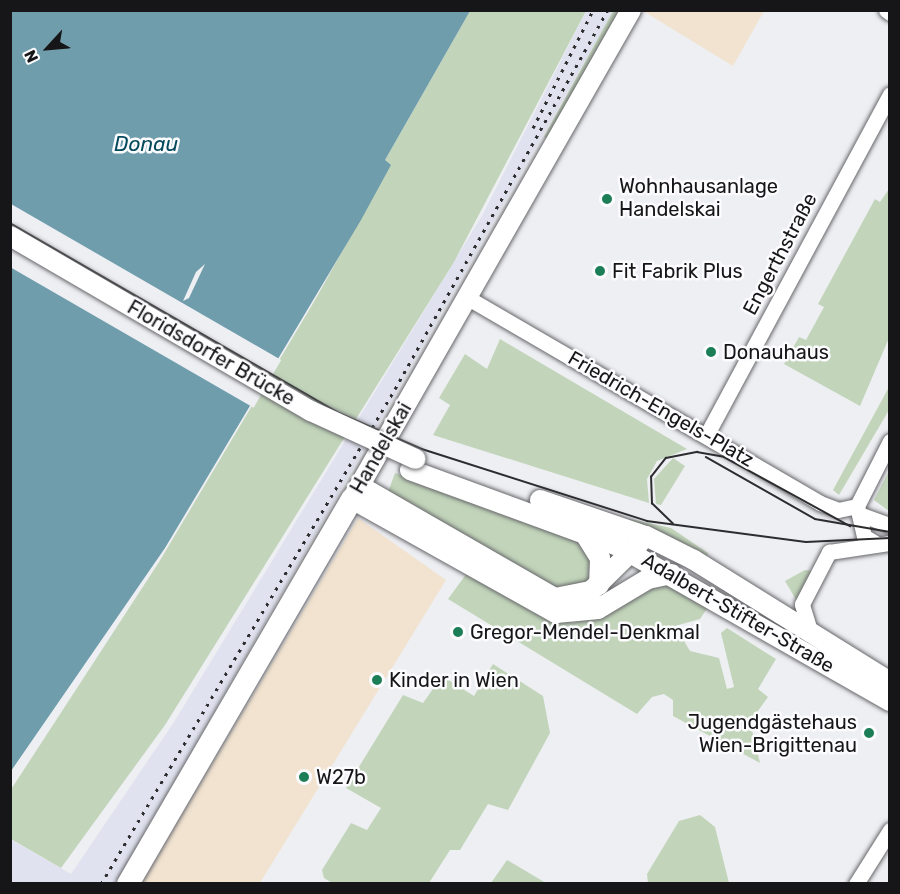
<!DOCTYPE html>
<html>
<head>
<meta charset="utf-8">
<style>
  body { margin:0 }
  #map { position:relative; width:900px; height:894px; overflow:hidden; background:#eeeff3; font-family:Rubik,sans-serif }
  div>[style] { position:absolute }
  [style*='--x'] { left:calc(var(--x)*1px); top:calc(var(--y)*1px); width:calc(var(--w)*1px); rotate:calc(var(--a)*1deg) }
  .commercial>* { inset:0; background:#f1e3d0 }
  .built>* { inset:0; background:#e0e3ef }
  .green>* { inset:0; background:#c2d5ba }
  .water>* { inset:0; background:#6f9dac }
  .pier>* { inset:0; background:#eeeff3; transform-origin:0 0 }
  .roads { filter:drop-shadow(0 0 2px #67676b) drop-shadow(0 0 2px #67676b) }
  .minor>* { height:15px; margin:-7.5px; padding:0 7.5px; transform-origin:7.5px; border-radius:7.5px; background:#fff }
  .major>* { height:20px; margin:-10px; padding:0 10px; transform-origin:10px; border-radius:10px; background:#fff }
  .highway>* { height:22px; margin:-11px; padding:0 11px; transform-origin:11px; border-radius:11px; background:#fff }
  .tram>* { height:1.5px; margin:-0.75px; padding:0 0.75px; transform-origin:0.75px; border-radius:0.75px; background:#2d2d2f }
  .rail>* { height:3px; margin-top:-1.5px; transform-origin:0; background:repeating-linear-gradient(90deg,#2d2d2f 0 3px,transparent 0 9px) }
  .bridges { filter:drop-shadow(0 0 2px #67676b) drop-shadow(0 0 2px #67676b) }
  .major-bridge>* { height:20px; margin:-10px; padding:0 10px; transform-origin:10px; border-radius:10px; background:#fff }
  .dots>* { width:16px; height:16px; translate:-50% -50%; box-sizing:border-box; border:3px solid #fcfcff; border-radius:50% }
  span { translate:-50% -50%; white-space:nowrap; text-align:center; line-height:1.15; -webkit-text-stroke:5px #fcfcff; paint-order:stroke }
  .poi-label { font-size:20px; color:#161618 }
  .left { translate:0 -50%; text-align:left }
  .right { translate:-100% -50%; text-align:right }
  .street-label { font-size:20px; color:#161618 }
  .water-label { font-size:21px; color:#054a5c; font-style:italic }
  .frame { position:absolute; inset:0; border:12px solid #161618; pointer-events:none }
  .north { position:absolute; left:18px; top:18px; width:60px; height:60px; -webkit-text-stroke:4px #fcfcff; paint-order:stroke; rotate:244deg; font-size:16px; font-weight:700; line-height:24px; text-align:center; color:#161618 }
  .north::after { content:''; display:block; margin:auto; width:21px; height:27px; background:#161618; clip-path:polygon(50% 0,100% 100%,50% 72%,0 100%) }
</style>
</head>
<body>
<div id="map">
  <div class="commercial">
    <i style="clip-path:polygon(643px 11px,643px 10px,764px 11px,733px 66px)"></i>
    <i style="clip-path:polygon(358px 518px,446px 580px,260px 883px,141px 884px)"></i>
  </div>
  <div class="built">
    <i style="clip-path:polygon(586px 11px,613px 11px,117px 883px,11px 883px,10px 839px,71px 874px,174px 722px,483px 214px)"></i>
  </div>
  <div class="green">
    <i style="clip-path:polygon(470px 11px,586px 11px,454px 262px,165px 725px,61px 868px,11px 839px,10px 791px,159px 562px,315px 300px,390px 166px,385px 160px)"></i>
    <i style="clip-path:polygon(613px 11px,621px 11px,548px 139px,544px 137px)"></i>
    <i style="clip-path:polygon(889px 189px,889px 338px,860px 406px,784px 364px,799px 337px,806px 340px,824px 307px,818px 304px,875px 199px,880px 202px)"></i>
    <i style="clip-path:polygon(500px 339px,687px 449px,657px 461px,647px 479px,649px 503px,433px 435px,450px 405px,439px 398px,465px 354px,487px 369px)"></i>
    <i style="clip-path:polygon(889px 387px,889px 410px,839px 495px,833px 490px)"></i>
    <i style="clip-path:polygon(673px 458px,685px 466px,661px 505px,656px 504px,654px 479px)"></i>
    <i style="clip-path:polygon(889px 471px,890px 511px,889px 511px,874px 500px)"></i>
    <i style="clip-path:polygon(395px 473px,576px 541px,588px 549px,595px 568px,587px 584px,562px 591px,388px 492px)"></i>
    <i style="clip-path:polygon(630px 519px,671px 528px,708px 553px,707px 561px,629px 524px)"></i>
    <i style="clip-path:polygon(805px 570px,813px 571px,798px 603px,785px 581px)"></i>
    <i style="clip-path:polygon(467px 573px,572px 623px,607px 616px,644px 586px,667px 581px,708px 607px,700px 619px,675px 626px,690px 651px,719px 658px,727px 689px,734px 687px,721px 633px,727px 628px,776px 659px,758px 689px,768px 697px,750px 722px,760px 763px,673px 716px,673px 700px,664px 694px,652px 697px,637px 714px,448px 599px)"></i>
    <i style="clip-path:polygon(493px 664px,543px 696px,550px 733px,508px 810px,488px 804px,460px 850px,450px 850px,429px 883px,332px 883px,324px 878px,322px 870px,351px 823px,367px 830px,381px 808px,346px 788px,403px 695px,423px 703px,442px 676px,474px 696px)"></i>
    <i style="clip-path:polygon(700px 815px,715px 827px,729px 883px,648px 883px,647px 874px,679px 821px)"></i>
    <i style="clip-path:polygon(507px 860px,546px 883px,491px 883px)"></i>
  </div>
  <div class="water">
    <i style="clip-path:polygon(evenodd,11px 11px,470px 11px,385px 160px,391px 165px,361px 220px,165px 548px,11px 771px,11px 11px,205px 264px,189px 298px,183px 301px,196px 272px,205px 264px)"></i>
  </div>
  <div class="pier">
    <i style="left:11px;top:204px;width:312px;height:55px;rotate:30deg"></i>
  </div>
  <div class="roads">
    <div class="minor">
      <i style="--x:886;--y:10;--w:5;--a:37"></i>
      <i style="--x:468;--y:298;--w:407;--a:30.2"></i>
      <i style="--x:820;--y:503;--w:19;--a:21"></i>
      <i style="--x:838;--y:510;--w:19;--a:-12"></i>
      <i style="--x:707;--y:434;--w:386;--a:-61.7"></i>
      <i style="--x:857;--y:506;--w:73;--a:-63.1"></i>
      <i style="--x:857;--y:506;--w:31;--a:77"></i>
      <i style="--x:864;--y:536;--w:15;--a:32"></i>
      <i style="--x:859;--y:514;--w:33;--a:20"></i>
      <i style="--x:811;--y:634;--w:31;--a:-107"></i>
      <i style="--x:802;--y:604;--w:59;--a:-62.6"></i>
      <i style="--x:829;--y:552;--w:62;--a:-8.4"></i>
      <i style="--x:856;--y:884;--w:64;--a:-57.8"></i>
    </div>
    <div class="major">
      <i style="--x:631;--y:10;--w:563;--a:119.71"></i>
      <i style="--x:352;--y:499;--w:234;--a:29.2"></i>
      <i style="--x:556;--y:613;--w:42;--a:-5.4"></i>
      <i style="--x:598;--y:609;--w:58;--a:-31"></i>
      <i style="--x:648;--y:579;--w:24;--a:-12"></i>
      <i style="--x:410;--y:470;--w:221;--a:20.1"></i>
      <i style="--x:618;--y:546;--w:313;--a:29.7"></i>
      <i style="--x:360;--y:486;--w:225;--a:29.9"></i>
      <i style="--x:555;--y:598;--w:37;--a:-11"></i>
      <i style="--x:591;--y:591;--w:67;--a:-44.4"></i>
      <i style="--x:540;--y:500;--w:112;--a:18.8"></i>
      <i style="--x:646;--y:536;--w:54;--a:26.6"></i>
      <i style="--x:694;--y:560;--w:231;--a:31.9"></i>
      <i style="--x:583;--y:531;--w:32;--a:58"></i>
      <i style="--x:600;--y:558;--w:27;--a:92"></i>
    </div>
    <div class="highway">
      <i style="--x:128;--y:884;--w:445;--a:-59.8"></i>
    </div>
  </div>
  <div class="tram">
    <i style="--x:10;--y:223;--w:380;--a:30"></i>
    <i style="--x:339;--y:413;--w:90;--a:23.4"></i>
    <i style="--x:422;--y:449;--w:236;--a:17.7"></i>
    <i style="--x:647;--y:521;--w:160;--a:7.5"></i>
    <i style="--x:806;--y:542;--w:84;--a:-2.7"></i>
    <i style="--x:706;--y:457;--w:125;--a:29.6"></i>
    <i style="--x:815;--y:519;--w:76;--a:9.8"></i>
    <i style="--x:673;--y:524;--w:29;--a:-136"></i>
    <i style="--x:652;--y:504;--w:27;--a:-92"></i>
    <i style="--x:651;--y:477;--w:24;--a:-52"></i>
    <i style="--x:666;--y:458;--w:32;--a:-11"></i>
    <i style="--x:697;--y:452;--w:27;--a:10"></i>
    <i style="--x:724;--y:457;--w:144;--a:28.7"></i>
  </div>
  <div class="rail">
    <i style="--x:533;--y:128;--w:132;--a:-63"></i>
    <i style="--x:101;--y:884;--w:576;--a:-59.29"></i>
    <i style="--x:395;--y:389;--w:435;--a:-60.7"></i>
  </div>
  <div class="bridges">
    <div class="major-bridge">
      <i style="--x:10;--y:236;--w:348;--a:30.2"></i>
      <i style="--x:311;--y:411;--w:115;--a:24.6"></i>
    </div>
  </div>
  <div class="dots">
    <i style="left:607px;top:199px;background:#1c7e56"></i>
    <i style="left:600px;top:271px;background:#1c7e56"></i>
    <i style="left:711px;top:352px;background:#1c7e56"></i>
    <i style="left:458px;top:632px;background:#1c7e56"></i>
    <i style="left:377px;top:680px;background:#1c7e56"></i>
    <i style="left:869px;top:733px;background:#1c7e56"></i>
    <i style="left:304px;top:777px;background:#1c7e56"></i>
  </div>
  <div class="poi-label">
    <span class="left" style="left:619px;top:198px">Wohnhausanlage<br>Handelskai</span>
    <span class="left" style="left:612px;top:271px">Fit Fabrik Plus</span>
    <span class="left" style="left:723px;top:352px">Donauhaus</span>
    <span class="left" style="left:470px;top:632px">Gregor-Mendel-Denkmal</span>
    <span class="left" style="left:389px;top:680px">Kinder in Wien</span>
    <span class="right" style="left:857px;top:734px">Jugendgästehaus<br>Wien-Brigittenau</span>
    <span class="left" style="left:316px;top:777px">W27b</span>
  </div>
  <div class="street-label">
    <span style="left:780px;top:254px;rotate:-62deg">Engerthstraße</span>
    <span style="left:211px;top:353px;rotate:30deg">Floridsdorfer Brücke</span>
    <span style="left:661px;top:409px;rotate:30deg">Friedrich-Engels-Platz</span>
    <span style="left:381px;top:448px;rotate:-60deg">Handelskai</span>
    <span style="left:738px;top:613px;rotate:30deg">Adalbert-Stifter-Straße</span>
  </div>
  <div class="water-label">
    <span style="left:146px;top:144px">Donau</span>
  </div>
  <div class="frame"></div>
  <div class="north">N</div>
</div>
</body>
</html>
